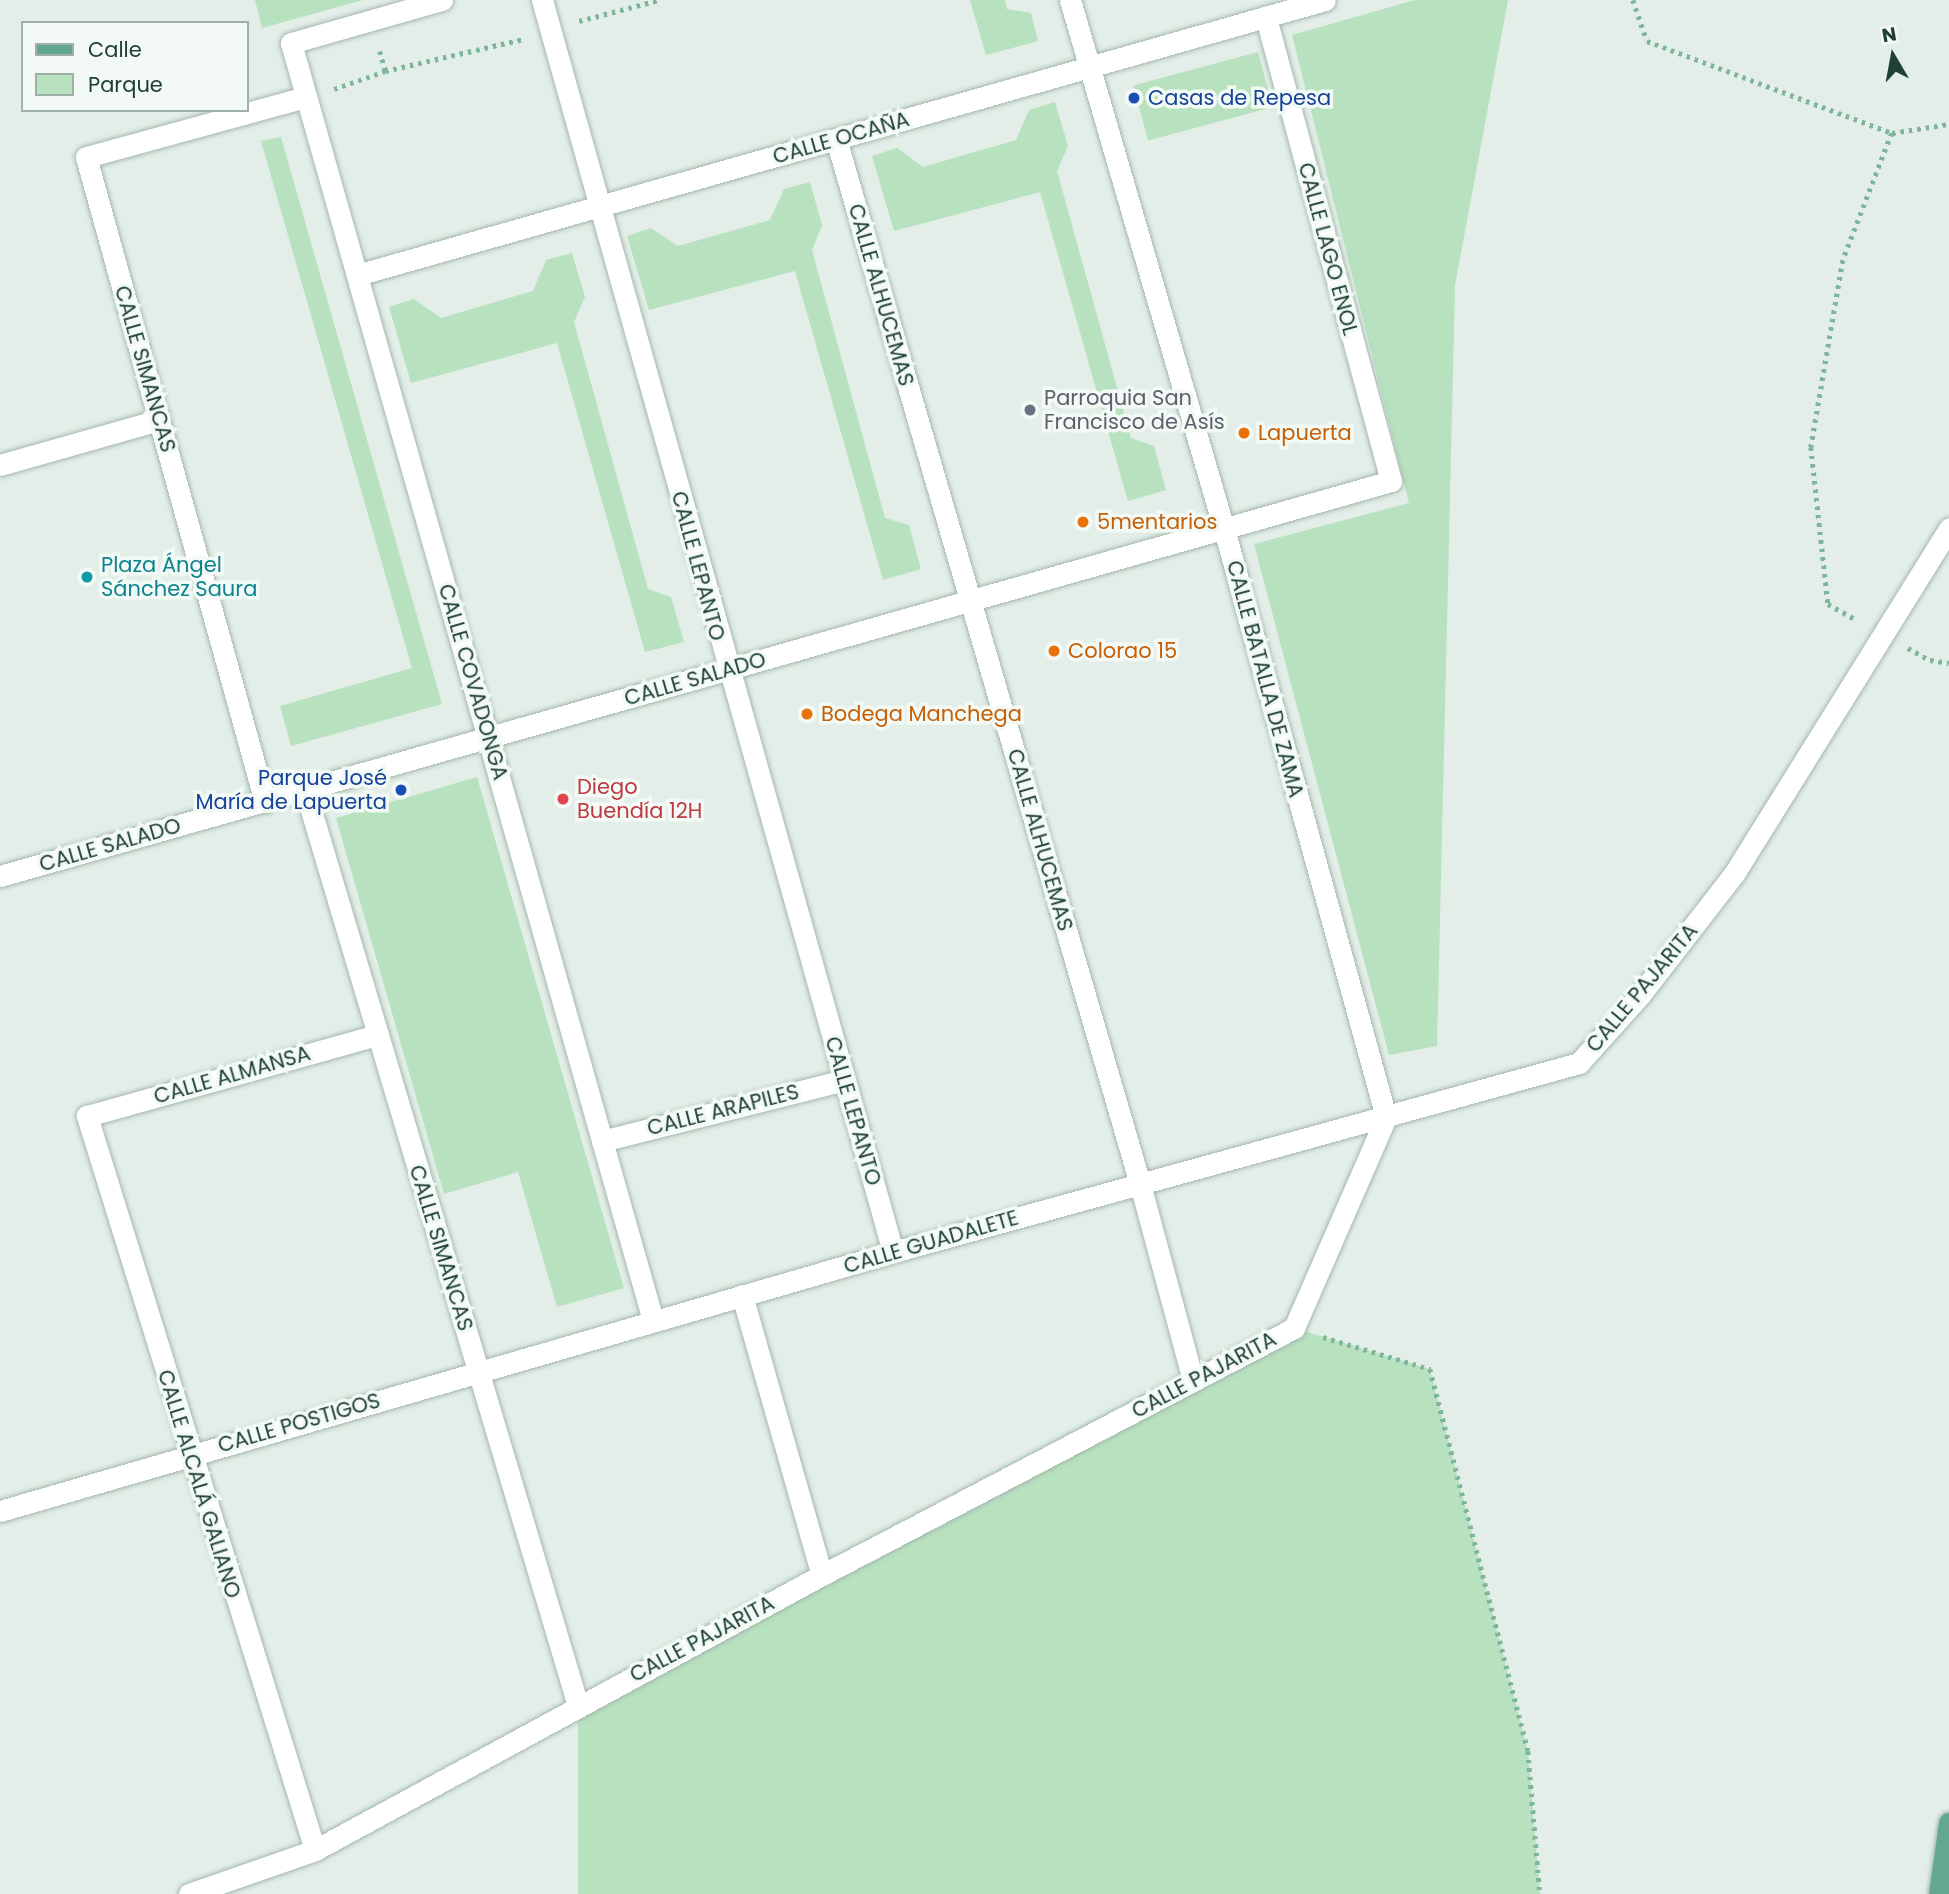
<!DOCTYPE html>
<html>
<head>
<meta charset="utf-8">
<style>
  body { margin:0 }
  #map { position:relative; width:1949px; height:1894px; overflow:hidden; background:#e2eee7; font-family:Poppins,sans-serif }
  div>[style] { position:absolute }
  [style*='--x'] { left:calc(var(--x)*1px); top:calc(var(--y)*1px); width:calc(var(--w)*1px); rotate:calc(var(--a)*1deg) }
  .green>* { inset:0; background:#b8e1bf; transform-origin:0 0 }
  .path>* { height:4.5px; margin-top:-2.25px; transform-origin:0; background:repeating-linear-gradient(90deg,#7eb59e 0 3.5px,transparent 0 8.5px) }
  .roads { filter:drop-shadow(0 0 2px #a4b7ae) drop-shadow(0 0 2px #a4b7ae) }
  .minor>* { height:21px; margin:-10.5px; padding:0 10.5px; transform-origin:10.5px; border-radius:10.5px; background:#fff }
  .major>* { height:21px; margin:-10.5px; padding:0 10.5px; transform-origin:10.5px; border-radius:10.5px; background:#61a88f }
  .dots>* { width:19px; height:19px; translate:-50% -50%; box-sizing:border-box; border:4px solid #f3faf5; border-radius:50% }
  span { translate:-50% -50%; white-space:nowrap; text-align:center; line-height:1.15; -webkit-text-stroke:7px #f3faf5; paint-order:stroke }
  .transit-label { font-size:21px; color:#164399 }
  .left { translate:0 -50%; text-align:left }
  .right { translate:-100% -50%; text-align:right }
  .street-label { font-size:21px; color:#1f4134 }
  .worship-label { font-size:21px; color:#5b616d }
  .food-label { font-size:21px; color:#c56008 }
  .culture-label { font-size:21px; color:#0d838f }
  .health-label { font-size:21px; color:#be3a42 }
  .legend { position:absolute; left:21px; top:21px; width:228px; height:91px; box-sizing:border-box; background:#f3faf5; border:2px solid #9eb0a8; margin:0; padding:9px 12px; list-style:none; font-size:21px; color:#1f4134 }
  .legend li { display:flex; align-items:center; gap:14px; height:35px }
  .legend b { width:35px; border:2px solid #9eb0a8 }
  .north { position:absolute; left:1858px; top:21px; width:70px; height:70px; -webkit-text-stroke:5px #f3faf5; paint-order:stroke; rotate:350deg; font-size:19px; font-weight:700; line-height:28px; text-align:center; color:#1f4134 }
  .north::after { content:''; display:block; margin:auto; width:24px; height:32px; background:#1f4134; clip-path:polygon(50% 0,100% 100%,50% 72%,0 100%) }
</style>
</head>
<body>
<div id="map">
  <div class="green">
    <i style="clip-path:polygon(255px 0,363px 0,262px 28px)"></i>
    <i style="clip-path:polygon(970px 0,1005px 0,1007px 9px,1031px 13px,1038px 41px,986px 55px)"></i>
    <i style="clip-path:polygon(1415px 0,1508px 0,1455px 285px,1437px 1046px,1389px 1055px,1254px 544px,1409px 503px,1292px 35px)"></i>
    <i style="left:1258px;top:52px;width:57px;height:129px;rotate:75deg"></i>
    <i style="clip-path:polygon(1055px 102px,1068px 146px,1057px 171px,1131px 438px,1154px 446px,1166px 490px,1128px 501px,1040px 192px,894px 231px,872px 156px,897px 148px,923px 167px,1016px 140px,1029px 110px)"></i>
    <i style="clip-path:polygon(281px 137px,442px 704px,291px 746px,280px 706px,412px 668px,261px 141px)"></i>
    <i style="clip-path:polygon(810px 182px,822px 225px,812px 250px,885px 518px,909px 525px,921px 569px,883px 580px,795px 271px,649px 310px,627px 236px,651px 228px,678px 246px,770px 220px,784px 189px)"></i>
    <i style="clip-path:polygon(572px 253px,585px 297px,574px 322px,648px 589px,671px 597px,684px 642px,645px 652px,557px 343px,411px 383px,389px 307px,414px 299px,441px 318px,533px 291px,546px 260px)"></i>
    <i style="clip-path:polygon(477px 777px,624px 1288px,557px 1307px,518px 1172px,444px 1194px,336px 818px)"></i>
    <i style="clip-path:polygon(1294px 1328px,1430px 1369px,1528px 1751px,1540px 1894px,578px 1894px,578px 1706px)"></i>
  </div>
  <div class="path">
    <i style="--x:1633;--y:0;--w:43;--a:71.1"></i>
    <i style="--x:1647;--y:41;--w:262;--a:20.6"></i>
    <i style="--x:1892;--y:133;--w:136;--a:111.1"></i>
    <i style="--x:1843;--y:260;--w:190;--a:99.7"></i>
    <i style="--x:1811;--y:447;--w:158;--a:83.8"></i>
    <i style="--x:1828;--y:604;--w:33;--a:29"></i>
    <i style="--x:579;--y:21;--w:83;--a:-14.7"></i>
    <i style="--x:385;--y:71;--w:143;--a:-13"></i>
    <i style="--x:334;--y:89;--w:54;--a:-19.4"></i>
    <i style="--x:385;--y:71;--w:25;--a:-106"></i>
    <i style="--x:1892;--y:133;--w:58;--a:-9"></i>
    <i style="--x:1908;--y:648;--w:25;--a:29"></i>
    <i style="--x:1930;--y:660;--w:19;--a:9"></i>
    <i style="--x:1323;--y:1337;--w:112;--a:16.7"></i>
    <i style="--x:1430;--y:1369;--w:394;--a:75.6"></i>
    <i style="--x:1528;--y:1751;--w:144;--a:85.2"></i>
  </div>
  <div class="roads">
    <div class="minor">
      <i style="--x:442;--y:0;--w:157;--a:164.1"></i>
      <i style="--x:291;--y:43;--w:1328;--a:74.18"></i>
      <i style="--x:542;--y:0;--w:1300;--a:74.34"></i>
      <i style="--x:1070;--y:0;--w:551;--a:73.77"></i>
      <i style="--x:1224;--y:529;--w:610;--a:74.6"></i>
      <i style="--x:836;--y:139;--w:1088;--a:73.78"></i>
      <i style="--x:1140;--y:1184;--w:203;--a:74.9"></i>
      <i style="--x:357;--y:275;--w:1006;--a:-15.86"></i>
      <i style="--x:0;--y:465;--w:165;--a:-15.8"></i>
      <i style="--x:305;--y:790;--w:956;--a:73.4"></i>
      <i style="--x:265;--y:802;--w:669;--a:-105.51"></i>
      <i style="--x:86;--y:157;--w:228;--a:-15.3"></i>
      <i style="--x:0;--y:876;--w:1446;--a:-15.85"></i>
      <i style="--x:1391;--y:481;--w:481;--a:-105.1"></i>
      <i style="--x:602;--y:1141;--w:250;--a:-14.1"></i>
      <i style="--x:742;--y:1295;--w:291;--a:74.1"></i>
      <i style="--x:0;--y:1511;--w:930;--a:-16.17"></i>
      <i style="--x:893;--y:1252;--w:712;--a:-15.4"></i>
      <i style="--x:1579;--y:1063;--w:91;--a:-48.1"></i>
      <i style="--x:1640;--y:995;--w:153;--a:-52.2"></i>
      <i style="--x:1734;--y:874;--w:407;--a:-58.1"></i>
      <i style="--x:315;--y:1850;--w:769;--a:-107.26"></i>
      <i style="--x:87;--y:1116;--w:302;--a:-15.6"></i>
      <i style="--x:189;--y:1894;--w:133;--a:-19.2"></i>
      <i style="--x:315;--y:1850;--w:577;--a:-28.48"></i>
      <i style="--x:822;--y:1575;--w:533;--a:-27.62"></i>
      <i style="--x:1294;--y:1328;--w:230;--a:-66.4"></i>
    </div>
    <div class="major">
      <i style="--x:1939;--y:1894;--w:72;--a:-82"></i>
    </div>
  </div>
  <div class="dots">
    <i style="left:1134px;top:98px;background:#1a4fb4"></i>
    <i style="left:1030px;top:410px;background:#6b7280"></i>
    <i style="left:1244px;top:433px;background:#e8710a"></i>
    <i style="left:1083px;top:522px;background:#e8710a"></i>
    <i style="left:87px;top:577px;background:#0f9aa8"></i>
    <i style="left:1054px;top:651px;background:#e8710a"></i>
    <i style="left:807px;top:714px;background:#e8710a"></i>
    <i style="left:401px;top:790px;background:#1a4fb4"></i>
    <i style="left:563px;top:799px;background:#e0444e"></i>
  </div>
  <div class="transit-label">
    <span class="left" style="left:1148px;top:98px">Casas de Repesa</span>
    <span class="right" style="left:387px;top:790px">Parque José<br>María de Lapuerta</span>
  </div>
  <div class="street-label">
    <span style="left:841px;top:138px;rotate:-16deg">CALLE OCAÑA</span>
    <span style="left:1328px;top:249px;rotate:75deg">CALLE LAGO ENOL</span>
    <span style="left:881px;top:295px;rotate:74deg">CALLE ALHUCEMAS</span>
    <span style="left:145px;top:369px;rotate:74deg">CALLE SIMANCAS</span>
    <span style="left:698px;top:566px;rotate:75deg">CALLE LEPANTO</span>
    <span style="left:695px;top:679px;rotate:-16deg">CALLE SALADO</span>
    <span style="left:1265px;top:679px;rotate:75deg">CALLE BATALLA DE ZAMA</span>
    <span style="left:473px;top:682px;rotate:74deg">CALLE COVADONGA</span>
    <span style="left:1040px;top:840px;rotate:74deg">CALLE ALHUCEMAS</span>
    <span style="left:110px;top:845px;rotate:-16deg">CALLE SALADO</span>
    <span style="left:1642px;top:988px;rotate:-50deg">CALLE PAJARITA</span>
    <span style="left:232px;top:1075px;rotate:-16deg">CALLE ALMANSA</span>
    <span style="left:723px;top:1110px;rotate:-14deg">CALLE ARAPILES</span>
    <span style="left:853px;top:1111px;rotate:74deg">CALLE LEPANTO</span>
    <span style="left:931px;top:1242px;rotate:-16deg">CALLE GUADALETE</span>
    <span style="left:441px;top:1248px;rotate:73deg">CALLE SIMANCAS</span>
    <span style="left:1204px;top:1375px;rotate:-28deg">CALLE PAJARITA</span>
    <span style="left:299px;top:1423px;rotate:-16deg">CALLE POSTIGOS</span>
    <span style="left:199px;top:1484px;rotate:73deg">CALLE ALCALÁ GALIANO</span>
    <span style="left:702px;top:1639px;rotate:-28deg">CALLE PAJARITA</span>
  </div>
  <div class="worship-label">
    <span class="left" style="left:1044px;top:410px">Parroquia San<br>Francisco de Asís</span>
  </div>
  <div class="food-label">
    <span class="left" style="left:1258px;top:433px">Lapuerta</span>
    <span class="left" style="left:1097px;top:522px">5mentarios</span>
    <span class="left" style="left:1068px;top:651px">Colorao 15</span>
    <span class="left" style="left:821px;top:714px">Bodega Manchega</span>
  </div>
  <div class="culture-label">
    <span class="left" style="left:101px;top:577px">Plaza Ángel<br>Sánchez Saura</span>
  </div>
  <div class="health-label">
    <span class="left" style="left:577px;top:799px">Diego<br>Buendía 12H</span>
  </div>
  <ul class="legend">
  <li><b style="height:9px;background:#61a88f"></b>Calle</li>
  <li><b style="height:19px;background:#b8e1bf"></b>Parque</li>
  </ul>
  <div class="north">N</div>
</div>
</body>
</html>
